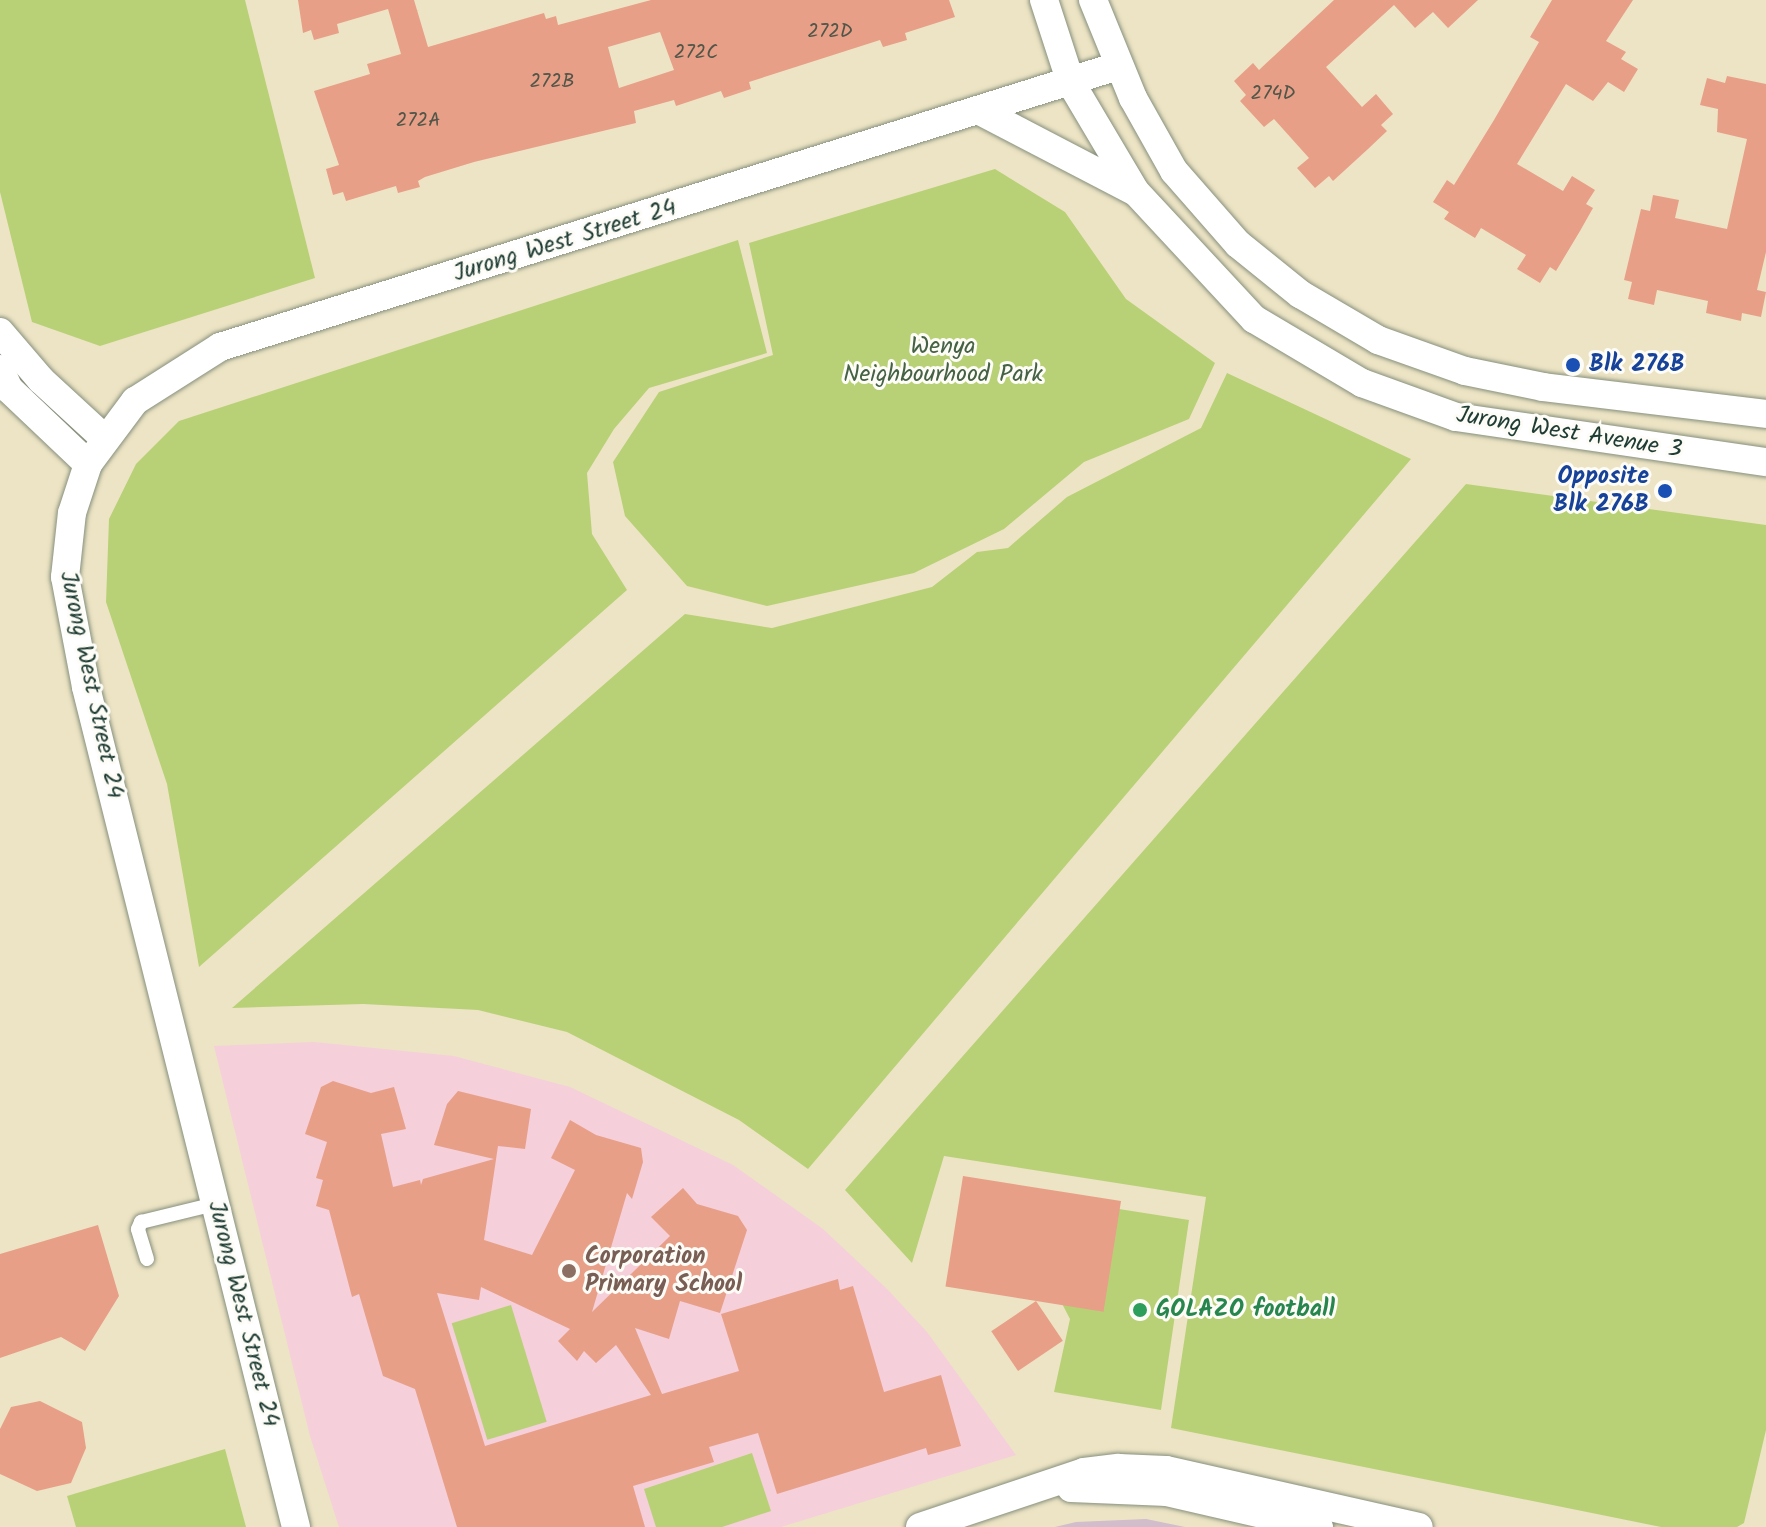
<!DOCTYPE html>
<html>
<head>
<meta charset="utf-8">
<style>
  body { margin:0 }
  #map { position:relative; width:1766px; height:1527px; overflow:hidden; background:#ede4c5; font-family:Kalam,sans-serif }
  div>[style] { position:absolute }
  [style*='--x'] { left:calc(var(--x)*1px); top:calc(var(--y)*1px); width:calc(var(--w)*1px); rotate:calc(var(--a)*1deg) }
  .built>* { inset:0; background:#f5cfd9 }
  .industrial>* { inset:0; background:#d1bdcb }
  .green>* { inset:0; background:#b8d176; transform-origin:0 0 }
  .building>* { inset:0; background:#e89f87; transform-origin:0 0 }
  .roads { filter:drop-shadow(0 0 2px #86907c) drop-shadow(0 0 2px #86907c) }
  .service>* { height:14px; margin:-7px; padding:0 7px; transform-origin:7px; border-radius:7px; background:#fff }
  .minor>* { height:28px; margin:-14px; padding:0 14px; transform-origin:14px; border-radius:14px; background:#fff }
  .dots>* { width:22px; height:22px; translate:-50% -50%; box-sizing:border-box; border:4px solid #fdfcf7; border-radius:50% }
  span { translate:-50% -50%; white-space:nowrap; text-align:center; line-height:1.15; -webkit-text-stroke:6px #fdfcf7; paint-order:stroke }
  .number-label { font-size:20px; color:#515649 }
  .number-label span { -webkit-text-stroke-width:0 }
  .street-label { font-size:24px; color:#1f3d34 }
  .park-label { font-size:24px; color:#456244 }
  .transit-label { font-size:24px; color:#164399; font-weight:700 }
  .left { translate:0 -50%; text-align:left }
  .right { translate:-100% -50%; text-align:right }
  .education-label { font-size:24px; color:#785e54; font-weight:700 }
  .leisure-label { font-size:24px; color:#27864d; font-weight:700 }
</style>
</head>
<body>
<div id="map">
  <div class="built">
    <i style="clip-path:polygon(314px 1042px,454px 1056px,570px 1087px,733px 1165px,823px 1229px,888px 1290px,927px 1332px,1016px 1455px,781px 1527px,339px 1527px,310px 1436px,214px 1046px)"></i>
  </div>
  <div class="industrial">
    <i style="clip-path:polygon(1146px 1519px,1185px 1527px,1055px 1527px,1076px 1522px)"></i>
  </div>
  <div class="green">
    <i style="clip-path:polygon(0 0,245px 0,315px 278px,100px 346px,32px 322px,0 192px)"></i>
    <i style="clip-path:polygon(995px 169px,1065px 212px,1126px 299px,1215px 363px,1189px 419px,1084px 462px,1004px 529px,914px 573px,767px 606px,687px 586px,625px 516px,613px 462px,659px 392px,773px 355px,749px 243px)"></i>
    <i style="clip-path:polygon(738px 240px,767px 353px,649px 388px,614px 429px,587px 473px,592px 534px,627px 590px,199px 967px,167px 784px,106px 602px,109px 519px,136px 464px,179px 421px)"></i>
    <i style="clip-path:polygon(1227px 373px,1411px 459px,808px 1169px,739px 1120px,567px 1032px,478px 1010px,363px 1004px,232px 1008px,685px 614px,772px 628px,932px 587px,977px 552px,1008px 548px,1067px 497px,1201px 428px)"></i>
    <i style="clip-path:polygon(1466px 484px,1766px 525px,1766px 1430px,1744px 1523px,1737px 1527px,1661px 1527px,1171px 1428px,1206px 1197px,944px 1156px,912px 1263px,845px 1190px)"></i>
    <i style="clip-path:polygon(1119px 1209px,1189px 1220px,1161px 1410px,1054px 1392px,1070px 1319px,1058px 1296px)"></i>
    <i style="left:511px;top:1305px;width:122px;height:62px;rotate:73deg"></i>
    <i style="clip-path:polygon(225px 1449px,246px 1527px,76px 1527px,67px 1496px)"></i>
    <i style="clip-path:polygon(752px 1453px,771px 1511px,722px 1527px,656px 1527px,644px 1489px)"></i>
  </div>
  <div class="building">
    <i style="clip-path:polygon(evenodd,298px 0,414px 0,428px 47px,544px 13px,546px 19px,556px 16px,558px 25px,651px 0,949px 0,955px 17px,905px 33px,907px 40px,883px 47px,880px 40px,749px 82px,751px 89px,724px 98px,721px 91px,676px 106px,674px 100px,634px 111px,636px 123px,474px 162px,425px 177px,418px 181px,420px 187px,398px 193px,396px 186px,346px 201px,343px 192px,333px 195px,326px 169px,339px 165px,314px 91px,370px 74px,367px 64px,401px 54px,388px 9px,337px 24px,339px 33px,314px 40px,311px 30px,303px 33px,298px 0,660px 32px,674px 70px,619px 88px,608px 47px,660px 32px)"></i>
    <i style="clip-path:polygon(1334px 0,1478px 0,1448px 28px,1433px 12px,1415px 28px,1394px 5px,1326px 67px,1362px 107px,1376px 94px,1393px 114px,1381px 125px,1387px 131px,1368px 149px,1333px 181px,1329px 176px,1315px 188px,1297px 168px,1309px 158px,1274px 119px,1264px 127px,1240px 101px,1246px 95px,1234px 81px,1253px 63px,1259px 70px)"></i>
    <i style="clip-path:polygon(1552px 0,1633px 0,1606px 41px,1626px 52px,1621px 59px,1638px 69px,1624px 92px,1608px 82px,1593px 101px,1566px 84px,1517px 164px,1563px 191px,1572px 176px,1595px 190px,1586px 204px,1593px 208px,1580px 231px,1556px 271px,1550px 267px,1540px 283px,1517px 269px,1526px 255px,1481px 228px,1475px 238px,1444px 219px,1449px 212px,1433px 202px,1447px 180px,1454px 185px,1494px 120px,1539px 42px,1530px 37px)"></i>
    <i style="clip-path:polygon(1727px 76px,1766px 84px,1766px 252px,1757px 290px,1766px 292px,1761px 317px,1742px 313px,1741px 321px,1706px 313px,1708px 301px,1657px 290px,1654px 305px,1628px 299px,1632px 282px,1624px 280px,1641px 209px,1650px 211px,1653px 195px,1679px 200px,1675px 218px,1727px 229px,1747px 139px,1717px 132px,1718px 109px,1700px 105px,1707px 78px,1725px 83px)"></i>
    <i style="clip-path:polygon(evenodd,333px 1081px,371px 1093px,394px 1087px,406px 1129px,381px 1134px,393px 1187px,420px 1180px,421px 1185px,423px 1179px,494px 1159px,434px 1145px,447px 1104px,458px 1091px,531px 1109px,525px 1149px,498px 1146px,484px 1240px,532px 1255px,575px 1170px,551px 1158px,570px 1120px,596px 1135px,641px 1148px,643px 1162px,632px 1199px,627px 1193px,592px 1312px,670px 1236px,651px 1217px,683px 1188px,697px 1204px,738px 1216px,747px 1230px,720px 1313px,680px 1301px,669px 1339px,635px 1328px,662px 1394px,739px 1371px,721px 1314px,838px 1279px,840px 1290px,853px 1286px,884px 1392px,941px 1375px,961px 1446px,928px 1455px,926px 1448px,777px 1494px,758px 1433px,709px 1447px,714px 1462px,633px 1486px,645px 1527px,457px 1527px,415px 1389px,383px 1376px,359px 1294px,352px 1297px,329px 1210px,316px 1206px,323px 1180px,316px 1178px,327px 1142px,305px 1134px,321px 1087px,333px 1081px,481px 1287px,570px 1329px,558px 1341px,577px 1361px,584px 1351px,596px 1363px,616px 1345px,651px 1395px,485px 1446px,437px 1293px,479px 1300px,481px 1287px)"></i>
    <i style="left:963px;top:1176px;width:160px;height:112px;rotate:9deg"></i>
    <i style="clip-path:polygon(98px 1225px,119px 1296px,85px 1351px,61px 1337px,0 1358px,0 1254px)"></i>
    <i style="left:1036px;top:1301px;width:48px;height:54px;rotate:56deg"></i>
    <i style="clip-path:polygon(40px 1401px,82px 1422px,86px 1448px,71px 1483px,37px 1491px,0 1474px,0 1429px,11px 1407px)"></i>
  </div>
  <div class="roads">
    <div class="service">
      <i style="--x:147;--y:1259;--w:31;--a:-107"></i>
      <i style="--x:138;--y:1229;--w:8;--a:-67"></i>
      <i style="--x:141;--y:1222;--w:76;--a:-13.7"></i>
    </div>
    <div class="minor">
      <i style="--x:1044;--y:0;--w:87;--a:72"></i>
      <i style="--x:1071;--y:83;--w:126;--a:59.3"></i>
      <i style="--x:1135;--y:191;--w:175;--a:47.1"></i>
      <i style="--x:1254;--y:319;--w:126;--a:30.7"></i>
      <i style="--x:1362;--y:383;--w:100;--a:19.9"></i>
      <i style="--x:1456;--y:417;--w:313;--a:8.3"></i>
      <i style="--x:1093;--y:0;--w:106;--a:67.8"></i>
      <i style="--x:1133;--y:98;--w:84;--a:60.7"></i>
      <i style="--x:1174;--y:171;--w:97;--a:48.8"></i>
      <i style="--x:1238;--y:244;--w:80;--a:38.9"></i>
      <i style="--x:1300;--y:294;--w:91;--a:30.5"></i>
      <i style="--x:1378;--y:340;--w:92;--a:19.6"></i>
      <i style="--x:1465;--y:371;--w:80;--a:11.6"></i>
      <i style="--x:1543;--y:387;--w:225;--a:6.9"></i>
      <i style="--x:980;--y:111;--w:174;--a:27.5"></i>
      <i style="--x:0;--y:332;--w:63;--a:49.5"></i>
      <i style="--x:41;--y:380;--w:86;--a:42.6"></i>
      <i style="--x:0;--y:369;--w:22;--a:66"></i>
      <i style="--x:9;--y:389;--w:109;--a:43.5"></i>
      <i style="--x:1071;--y:1488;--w:96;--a:2.4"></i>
      <i style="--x:1167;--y:1492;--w:156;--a:13"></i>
      <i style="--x:296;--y:1527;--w:866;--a:-104.04"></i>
      <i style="--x:86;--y:687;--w:112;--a:-100.8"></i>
      <i style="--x:65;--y:577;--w:64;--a:-83.8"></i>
      <i style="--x:72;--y:513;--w:52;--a:-71.9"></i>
      <i style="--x:88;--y:464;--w:79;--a:-53.3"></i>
      <i style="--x:135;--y:401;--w:101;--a:-32.4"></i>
      <i style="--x:220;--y:347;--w:941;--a:-17.38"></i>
      <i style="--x:920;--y:1527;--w:173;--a:-18.5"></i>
      <i style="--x:1084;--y:1472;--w:35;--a:-7"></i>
      <i style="--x:1119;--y:1468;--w:47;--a:2.4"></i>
      <i style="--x:1166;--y:1470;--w:259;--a:12.7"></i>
    </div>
  </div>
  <div class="dots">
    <i style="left:1573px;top:365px;background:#1a4fb4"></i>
    <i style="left:1665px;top:491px;background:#1a4fb4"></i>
    <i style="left:569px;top:1271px;background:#8d6e63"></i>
    <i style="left:1140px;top:1310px;background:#2e9e5b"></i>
  </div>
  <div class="number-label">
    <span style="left:830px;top:32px">272D</span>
    <span style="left:696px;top:53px">272C</span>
    <span style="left:552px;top:82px">272B</span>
    <span style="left:1273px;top:94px">274D</span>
    <span style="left:418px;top:121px">272A</span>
  </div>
  <div class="street-label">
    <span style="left:565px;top:241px;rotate:-17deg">Jurong West Street 24</span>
    <span style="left:1569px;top:433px;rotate:9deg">Jurong West Avenue 3</span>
    <span style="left:91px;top:685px;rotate:78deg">Jurong West Street 24</span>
    <span style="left:243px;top:1314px;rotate:76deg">Jurong West Street 24</span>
  </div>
  <div class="park-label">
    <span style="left:943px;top:361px">Wenya<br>Neighbourhood Park</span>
  </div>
  <div class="transit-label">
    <span class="left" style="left:1589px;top:365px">Blk 276B</span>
    <span class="right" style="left:1649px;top:491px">Opposite<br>Blk 276B</span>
  </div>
  <div class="education-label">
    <span class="left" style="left:585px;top:1271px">Corporation<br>Primary School</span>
  </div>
  <div class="leisure-label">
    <span class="left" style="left:1156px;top:1310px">GOLAZO football</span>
  </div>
</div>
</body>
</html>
